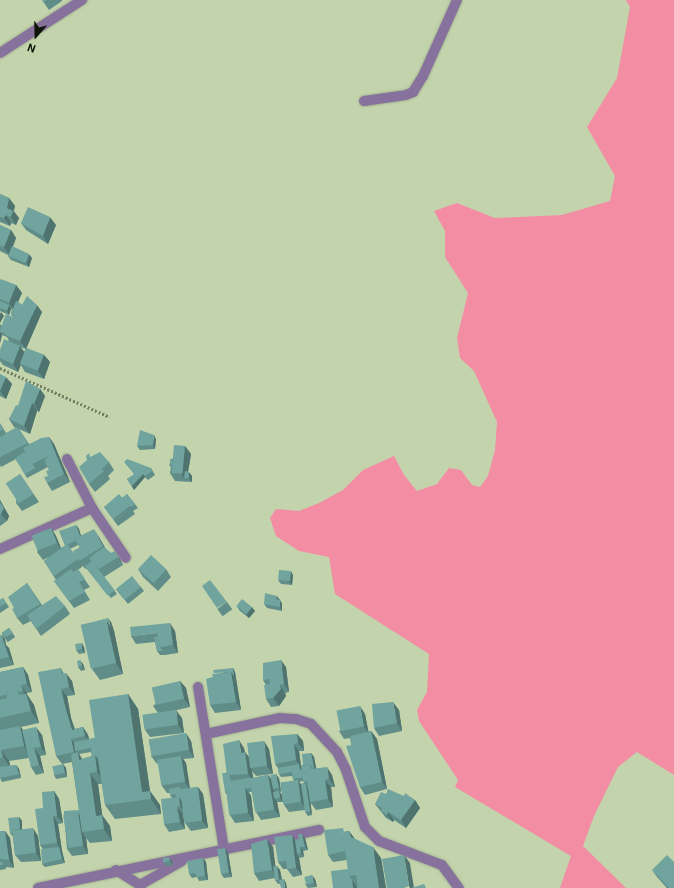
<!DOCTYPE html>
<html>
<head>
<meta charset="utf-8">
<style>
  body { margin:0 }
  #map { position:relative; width:674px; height:888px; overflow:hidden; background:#c3d4ad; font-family:Roboto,sans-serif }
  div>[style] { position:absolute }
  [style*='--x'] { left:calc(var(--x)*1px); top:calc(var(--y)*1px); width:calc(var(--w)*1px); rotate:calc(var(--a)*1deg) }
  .green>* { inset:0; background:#f38da3 }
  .path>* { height:2.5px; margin-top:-1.25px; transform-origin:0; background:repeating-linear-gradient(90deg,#737f63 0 2px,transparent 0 4px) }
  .roads { filter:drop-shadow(0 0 1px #a2b18f) drop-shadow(0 0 1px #a2b18f) }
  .minor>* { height:10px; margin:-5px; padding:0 5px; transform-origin:5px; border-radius:5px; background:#87729d }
  .wall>* { inset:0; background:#618d88; transform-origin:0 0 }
  .shaded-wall>* { inset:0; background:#4f736f }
  .building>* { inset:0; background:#71a49e; transform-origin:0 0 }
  span { translate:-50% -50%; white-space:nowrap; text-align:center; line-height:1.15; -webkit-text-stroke:3px #c3d4ad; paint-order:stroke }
  .north { position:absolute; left:16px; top:16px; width:40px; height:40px; -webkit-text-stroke:3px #c3d4ad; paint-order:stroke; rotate:200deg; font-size:11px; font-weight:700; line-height:16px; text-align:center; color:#0e1406 }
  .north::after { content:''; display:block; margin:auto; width:14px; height:18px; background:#0e1406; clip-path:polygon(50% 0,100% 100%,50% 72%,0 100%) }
</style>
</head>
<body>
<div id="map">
  <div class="green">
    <i style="clip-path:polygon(626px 0,674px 0,674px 775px,637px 752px,618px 767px,594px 816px,583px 846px,626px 888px,560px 888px,571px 856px,455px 787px,458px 780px,419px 721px,417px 710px,427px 692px,429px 654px,335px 594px,329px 557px,299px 551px,276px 536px,270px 518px,276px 509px,299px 511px,319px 503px,343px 490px,363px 470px,394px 456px,404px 475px,417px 491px,437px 484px,449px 468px,461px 470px,472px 485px,480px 487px,488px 476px,495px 450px,497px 422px,474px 371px,460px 358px,457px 338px,468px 293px,445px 257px,445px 231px,434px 211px,457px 203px,495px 218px,562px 215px,610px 201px,615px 176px,587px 127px,617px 78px,630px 7px)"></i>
  </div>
  <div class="path">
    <i style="--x:0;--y:368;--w:120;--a:24"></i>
  </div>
  <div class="roads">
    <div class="minor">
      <i style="--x:0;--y:53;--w:98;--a:-32.9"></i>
      <i style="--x:364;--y:101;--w:42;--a:-8.1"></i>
      <i style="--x:406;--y:95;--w:8;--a:-23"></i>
      <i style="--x:413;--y:92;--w:19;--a:-58"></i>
      <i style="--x:423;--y:76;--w:83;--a:-65.9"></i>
      <i style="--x:67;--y:459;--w:55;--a:63"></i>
      <i style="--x:92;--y:508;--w:60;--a:55.8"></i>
      <i style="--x:0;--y:549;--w:101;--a:-24"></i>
      <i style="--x:198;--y:687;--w:165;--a:80.9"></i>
      <i style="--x:206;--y:734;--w:76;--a:-12.2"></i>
      <i style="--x:280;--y:718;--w:16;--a:4"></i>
      <i style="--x:296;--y:719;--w:16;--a:18"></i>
      <i style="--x:311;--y:724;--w:38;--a:47"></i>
      <i style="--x:337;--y:752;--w:20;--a:63"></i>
      <i style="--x:346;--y:770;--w:60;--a:71.6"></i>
      <i style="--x:365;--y:827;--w:20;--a:45"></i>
      <i style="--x:379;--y:841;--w:67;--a:20.9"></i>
      <i style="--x:442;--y:865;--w:29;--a:54"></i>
      <i style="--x:116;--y:870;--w:28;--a:32"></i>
      <i style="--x:140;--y:885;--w:3;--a:72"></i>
      <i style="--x:140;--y:885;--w:48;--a:-29.7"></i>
      <i style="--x:38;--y:888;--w:287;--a:-11.7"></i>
    </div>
  </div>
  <div class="wall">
    <i style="clip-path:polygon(42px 0,62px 0,62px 1px,49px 10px)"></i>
    <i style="clip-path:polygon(0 194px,9px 198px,15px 206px,14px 211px,19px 218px,16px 225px,11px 223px,10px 226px,0 222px)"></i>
    <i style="clip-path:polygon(21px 223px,56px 225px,48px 244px,26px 230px)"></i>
    <i style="clip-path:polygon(0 225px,11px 230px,16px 238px,13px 247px,32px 258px,29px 267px,11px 260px,8px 256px,8px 255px,0 251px)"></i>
    <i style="clip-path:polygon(evenodd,0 280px,16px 285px,22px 293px,18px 302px,22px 305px,42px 312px,26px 348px,44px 355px,50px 362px,44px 379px,25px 372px,21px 365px,18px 372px,3px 365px,0 361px,0 350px,9px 341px,7px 337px,2px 335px,0 343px,0 324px,2px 326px,13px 317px,11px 314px,12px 309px,11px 309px,9px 315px,0 311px,0 280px,20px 347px,26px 349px,24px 352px,20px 347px)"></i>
    <i style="clip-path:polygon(0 374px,12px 384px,6px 399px,0 396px)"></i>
    <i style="clip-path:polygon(40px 389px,45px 396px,39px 412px,37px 411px,30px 434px,19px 429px,29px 444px,49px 437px,54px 444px,70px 482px,52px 491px,47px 483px,49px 470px,48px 467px,27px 478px,16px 459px,1px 467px,0 465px,0 423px,6px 433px,16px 428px,14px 427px,9px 419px,18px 406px)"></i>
    <i style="clip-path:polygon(156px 439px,155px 449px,140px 450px,137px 446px)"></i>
    <i style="clip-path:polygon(185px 446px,191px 454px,188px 472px,192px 476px,192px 482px,175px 481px,170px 473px,171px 467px,169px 465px,172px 459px)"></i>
    <i style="clip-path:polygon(91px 457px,109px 462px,114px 470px,108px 476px,110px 479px,95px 492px,89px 484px)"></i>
    <i style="clip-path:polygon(151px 468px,155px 475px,148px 480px,145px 477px,134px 490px,127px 479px)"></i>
    <i style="clip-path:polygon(20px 474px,39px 502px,22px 511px,16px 503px)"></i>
    <i style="clip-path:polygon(127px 494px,138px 508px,133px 511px,135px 514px,118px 526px,104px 507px,122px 498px)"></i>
    <i style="clip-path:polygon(0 500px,9px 516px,7px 521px,0 526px)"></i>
    <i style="clip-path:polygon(evenodd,76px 525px,79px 529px,81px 536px,99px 537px,106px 549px,111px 553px,120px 559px,123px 565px,104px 577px,117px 594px,111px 598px,86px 568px,85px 569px,83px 566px,78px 570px,90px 587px,84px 590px,90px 600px,74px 608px,54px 581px,56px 580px,44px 561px,49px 557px,43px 560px,37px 552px,51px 528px,56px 536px,61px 548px,65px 546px,76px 525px,78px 545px,80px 547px,75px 555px,70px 549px,78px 545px)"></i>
    <i style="clip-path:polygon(138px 569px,166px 569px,171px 577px,158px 591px,143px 577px)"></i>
    <i style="clip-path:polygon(293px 575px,292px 585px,281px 584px,278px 580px)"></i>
    <i style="clip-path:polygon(27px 583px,42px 605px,65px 606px,70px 614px,41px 636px,31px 621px,23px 625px,17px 618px,14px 608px)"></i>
    <i style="clip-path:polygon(141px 587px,144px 591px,128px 604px,116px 589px)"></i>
    <i style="clip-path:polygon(3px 598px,9px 607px,0 613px,0 600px)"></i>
    <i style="clip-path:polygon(280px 600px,282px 604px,282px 611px,267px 608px,264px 604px)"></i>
    <i style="left:227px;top:602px;width:9px;height:12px;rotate:54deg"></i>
    <i style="clip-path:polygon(237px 607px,255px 611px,249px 618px,240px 611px)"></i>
    <i style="clip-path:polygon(111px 622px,114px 631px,123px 674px,100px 680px,92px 669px)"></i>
    <i style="left:9px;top:628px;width:11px;height:9px;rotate:56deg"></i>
    <i style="clip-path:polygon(175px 631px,178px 653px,165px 655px,160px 655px,157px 651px,155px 642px,136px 644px,131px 636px)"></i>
    <i style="clip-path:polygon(0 635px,2px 635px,5px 639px,6px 645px,9px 648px,14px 665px,0 668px)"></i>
    <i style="clip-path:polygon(84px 647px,85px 653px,79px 654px,76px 650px)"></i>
    <i style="clip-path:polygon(83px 664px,85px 670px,81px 671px,78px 667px)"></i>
    <i style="clip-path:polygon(23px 667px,28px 675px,32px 692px,27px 693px,27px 695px,34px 705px,39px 723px,21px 727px,23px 730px,42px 735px,46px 755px,40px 756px,44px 773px,36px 775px,31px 767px,29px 758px,9px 761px,10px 766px,16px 765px,19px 769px,21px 778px,2px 782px,0 778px,0 672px)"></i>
    <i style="clip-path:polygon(286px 667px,289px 692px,285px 693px,286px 696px,279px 706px,271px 707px,266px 699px,266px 685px,263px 680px)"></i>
    <i style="clip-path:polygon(evenodd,61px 668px,64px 674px,72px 681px,75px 695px,67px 696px,71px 718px,75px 729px,83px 727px,88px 735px,89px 739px,95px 738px,128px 694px,138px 709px,150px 791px,160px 805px,161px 814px,115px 819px,105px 805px,102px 784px,98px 784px,102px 815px,110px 826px,112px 841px,90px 843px,86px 838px,88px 854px,72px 856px,67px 849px,64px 815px,79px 810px,72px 762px,62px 764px,56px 756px,61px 668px,91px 752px,92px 756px,82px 759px,79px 754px,91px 752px)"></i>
    <i style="clip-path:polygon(233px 668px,235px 672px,241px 710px,215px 713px,210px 705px,213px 677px)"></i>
    <i style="clip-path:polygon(180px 681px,186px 688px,190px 707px,168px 712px,182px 718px,184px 733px,150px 737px,145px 730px,158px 713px,153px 706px)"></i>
    <i style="clip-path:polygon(399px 710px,402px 731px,379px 736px,374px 728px)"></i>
    <i style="clip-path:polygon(365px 714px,368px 732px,371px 731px,377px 739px,387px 789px,365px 795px,360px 787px,350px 738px,344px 739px,339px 731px)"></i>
    <i style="clip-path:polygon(evenodd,297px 734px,303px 741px,304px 751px,299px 751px,301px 766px,303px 765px,311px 753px,314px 757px,316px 769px,332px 775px,335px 787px,331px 787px,333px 807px,316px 810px,310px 802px,312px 815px,308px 816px,305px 812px,305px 810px,289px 812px,284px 805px,294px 780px,293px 779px,292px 776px,281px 777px,279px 774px,278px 768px,275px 764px,297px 734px,303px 781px,304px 783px,301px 784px,299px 782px,303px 781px)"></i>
    <i style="clip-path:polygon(191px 741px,194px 758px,183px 759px,186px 763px,190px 788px,198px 787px,203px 794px,208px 828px,191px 831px,185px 823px,184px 814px,183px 814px,185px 829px,169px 832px,164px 824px,172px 798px,170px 795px,170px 793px,167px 793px,162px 786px,158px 763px,157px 764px,151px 756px)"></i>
    <i style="clip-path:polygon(244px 748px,245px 752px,249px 757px,269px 749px,273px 774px,256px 776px,252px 771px,253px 778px,268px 775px,271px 778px,279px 778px,281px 792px,280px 792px,282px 795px,283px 802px,277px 802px,280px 817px,261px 820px,256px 812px,252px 792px,249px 792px,251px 796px,254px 821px,235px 823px,230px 815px,227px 795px,225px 792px,226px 773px)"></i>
    <i style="clip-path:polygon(63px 764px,66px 768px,67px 777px,56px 779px,54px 775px)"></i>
    <i style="clip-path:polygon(54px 791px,59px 799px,63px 823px,58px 824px,62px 851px,65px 863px,45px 867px,42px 864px,43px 849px,40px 845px,43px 808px)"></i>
    <i style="clip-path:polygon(386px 794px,415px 800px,420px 808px,406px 828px,394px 820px,393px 822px,386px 818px,375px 804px)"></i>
    <i style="clip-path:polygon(19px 817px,22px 821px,22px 829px,38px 836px,41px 861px,21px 862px,15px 855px,13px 837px,10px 833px)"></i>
    <i style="clip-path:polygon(0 831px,5px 831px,10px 838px,14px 868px,6px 867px,6px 869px,0 870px)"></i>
    <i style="clip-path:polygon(346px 831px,349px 831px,355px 839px,381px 858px,386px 888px,358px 888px,357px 887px,333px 888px,348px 869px,347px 860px,333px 862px,328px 855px)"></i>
    <i style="clip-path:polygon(292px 835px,295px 840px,305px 838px,308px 850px,303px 851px,304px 857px,299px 858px,302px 875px,293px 877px,287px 869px,283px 869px,278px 862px)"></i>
    <i style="clip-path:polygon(273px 847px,275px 866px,280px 870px,282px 879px,286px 883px,278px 884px,275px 880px,275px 878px,259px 881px,254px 873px)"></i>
    <i style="clip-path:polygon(228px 852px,232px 877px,224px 878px,221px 874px)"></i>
    <i style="clip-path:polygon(203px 858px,206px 862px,208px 880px,199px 881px,197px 877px,192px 878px,189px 874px)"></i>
    <i style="clip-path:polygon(172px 861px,173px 865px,166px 866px,163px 862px)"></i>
    <i style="clip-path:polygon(652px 870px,674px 888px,667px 888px,657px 877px)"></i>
    <i style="clip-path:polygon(315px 879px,317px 887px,308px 888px,305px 884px)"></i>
  </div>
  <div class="shaded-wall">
    <i style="clip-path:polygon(9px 198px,15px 206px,13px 211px,19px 218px,16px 225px,11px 217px,7px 208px)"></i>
    <i style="clip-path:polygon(6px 215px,11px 223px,10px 226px,4px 218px)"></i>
    <i style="clip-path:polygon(50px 217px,56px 225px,48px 244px,43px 236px)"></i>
    <i style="clip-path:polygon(11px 230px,16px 238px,9px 255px,4px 247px)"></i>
    <i style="clip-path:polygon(29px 254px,32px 258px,29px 267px,26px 263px)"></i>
    <i style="clip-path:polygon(16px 285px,22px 293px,14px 310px,9px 303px)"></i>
    <i style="clip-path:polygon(9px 305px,11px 309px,9px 315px,7px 311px)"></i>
    <i style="clip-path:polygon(37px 305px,42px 312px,26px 349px,20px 341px)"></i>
    <i style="clip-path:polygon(1px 312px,4px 316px,0 323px,0 314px)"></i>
    <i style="clip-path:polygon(0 332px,2px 335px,0 343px)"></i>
    <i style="clip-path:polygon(20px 346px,25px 353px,18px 372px,13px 364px)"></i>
    <i style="clip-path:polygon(44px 355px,50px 362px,44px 379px,38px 371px)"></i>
    <i style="clip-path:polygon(6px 377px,12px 384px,6px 399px,0 391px)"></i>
    <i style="clip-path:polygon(40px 389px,45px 396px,39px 412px,34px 404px)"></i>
    <i style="clip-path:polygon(32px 403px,37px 411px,30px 434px,24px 426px)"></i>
    <i style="clip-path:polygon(154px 435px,156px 439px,155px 449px,153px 445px)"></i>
    <i style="clip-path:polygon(49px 437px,54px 444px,70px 482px,64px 474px)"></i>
    <i style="clip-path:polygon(185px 446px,191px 454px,187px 478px,184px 478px,181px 474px)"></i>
    <i style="clip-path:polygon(189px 472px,192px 476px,192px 482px,189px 478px)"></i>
    <i style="clip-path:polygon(143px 474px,145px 477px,134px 490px,132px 486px)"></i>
    <i style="clip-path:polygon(0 500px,9px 516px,7px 521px,1px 514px)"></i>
    <i style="clip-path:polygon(76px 525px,79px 529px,83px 543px,81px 539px)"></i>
    <i style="clip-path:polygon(51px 528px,56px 536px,62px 551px,57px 543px)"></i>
    <i style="clip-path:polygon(94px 529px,99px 537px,108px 554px,103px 546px)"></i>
    <i style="clip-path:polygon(115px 551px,120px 559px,123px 565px,118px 557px)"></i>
    <i style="clip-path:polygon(291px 571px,293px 575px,292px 585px,289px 581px)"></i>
    <i style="clip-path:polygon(277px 596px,280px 600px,279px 603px,276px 599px)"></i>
    <i style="clip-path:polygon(280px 600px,282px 604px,282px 611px,280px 607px)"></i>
    <i style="clip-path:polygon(252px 607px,255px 611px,249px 618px,246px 614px)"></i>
    <i style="clip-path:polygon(108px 618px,111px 622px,114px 631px,111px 627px)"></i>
    <i style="clip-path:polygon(106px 619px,114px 631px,123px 674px,116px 663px)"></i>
    <i style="clip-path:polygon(170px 623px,175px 631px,178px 653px,173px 645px)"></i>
    <i style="clip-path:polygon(2px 635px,5px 639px,6px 645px,9px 648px,14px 665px,9px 657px)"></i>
    <i style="clip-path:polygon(82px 643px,84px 647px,85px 653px,82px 649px)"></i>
    <i style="clip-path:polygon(80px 660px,83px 664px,85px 670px,82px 666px)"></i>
    <i style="clip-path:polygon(281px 660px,286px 667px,289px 692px,284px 684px)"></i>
    <i style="clip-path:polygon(23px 667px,28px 675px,32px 692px,27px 684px)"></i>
    <i style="clip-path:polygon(233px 668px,235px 672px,241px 710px,236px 702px,231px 672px)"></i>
    <i style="clip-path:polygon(66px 673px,72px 681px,75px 695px,69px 687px)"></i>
    <i style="clip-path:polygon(180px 681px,186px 688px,190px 707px,184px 699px)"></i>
    <i style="clip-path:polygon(21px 685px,34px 705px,39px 723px,31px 711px,28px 698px,23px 691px)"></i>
    <i style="clip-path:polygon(280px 685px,285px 693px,286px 696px,279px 706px,273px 698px)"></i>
    <i style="clip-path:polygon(61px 689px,67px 696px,71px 718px,77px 737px,72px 730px,66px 710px)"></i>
    <i style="clip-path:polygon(128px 694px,138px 709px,150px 791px,160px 805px,161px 814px,151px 799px,142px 792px)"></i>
    <i style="clip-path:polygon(393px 702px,399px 710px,402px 731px,397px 723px)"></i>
    <i style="clip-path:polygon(360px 706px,365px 714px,369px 734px,364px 727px)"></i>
    <i style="clip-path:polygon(176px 710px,182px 718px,184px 733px,178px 725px)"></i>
    <i style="clip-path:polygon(20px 726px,28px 737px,32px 757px,24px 746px)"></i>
    <i style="clip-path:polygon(36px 727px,42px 735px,46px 755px,41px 747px)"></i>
    <i style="clip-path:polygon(83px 727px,88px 735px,90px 743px,85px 736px)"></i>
    <i style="clip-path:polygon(371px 731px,377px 739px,387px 789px,382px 782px)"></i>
    <i style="clip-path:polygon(186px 733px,191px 741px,194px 758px,189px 750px)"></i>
    <i style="clip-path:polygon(297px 734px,303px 741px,304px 751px,298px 743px)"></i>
    <i style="clip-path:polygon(71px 739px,76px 746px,75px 751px,78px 754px,78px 752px,85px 764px,87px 771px,74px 752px)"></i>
    <i style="clip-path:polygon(239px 740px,244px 748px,246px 760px,241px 753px)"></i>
    <i style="clip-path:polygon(264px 741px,269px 749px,273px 774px,267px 766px)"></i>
    <i style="clip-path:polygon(294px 744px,299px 751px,302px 774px,300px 770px,299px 764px,296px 760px)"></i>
    <i style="clip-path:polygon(34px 748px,40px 756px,44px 773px,39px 765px)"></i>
    <i style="clip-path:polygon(1px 750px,9px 761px,11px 768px,3px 757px)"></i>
    <i style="clip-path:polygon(245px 752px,251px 760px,251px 768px,252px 771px,254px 782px,248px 774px)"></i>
    <i style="clip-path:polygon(311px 753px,314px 757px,317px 772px,314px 768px)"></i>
    <i style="clip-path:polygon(95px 755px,103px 767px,105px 783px,97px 772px)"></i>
    <i style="clip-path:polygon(181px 756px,186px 763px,190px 790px,185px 782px)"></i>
    <i style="clip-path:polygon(63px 764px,66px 768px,67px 777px,65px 773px)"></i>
    <i style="clip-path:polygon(16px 765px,19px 769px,21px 778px,19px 774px)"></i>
    <i style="clip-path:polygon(327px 767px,332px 775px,335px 787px,329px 779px)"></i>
    <i style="clip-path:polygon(90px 773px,98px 784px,104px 828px,96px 816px)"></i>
    <i style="clip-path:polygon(276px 774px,279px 778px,281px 792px,279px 788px)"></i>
    <i style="clip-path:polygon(268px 775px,274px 783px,273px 789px,275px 792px,274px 798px,277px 802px,280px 817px,274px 809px)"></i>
    <i style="clip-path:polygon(298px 780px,303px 788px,307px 810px,301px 802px)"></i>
    <i style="clip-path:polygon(325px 780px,331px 787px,333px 807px,328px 799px)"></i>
    <i style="clip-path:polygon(306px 785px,309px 789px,312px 815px,310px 811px)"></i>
    <i style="clip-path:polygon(198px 787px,203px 794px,208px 828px,202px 821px)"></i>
    <i style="clip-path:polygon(245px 788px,251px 796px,254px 821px,248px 813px)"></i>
    <i style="clip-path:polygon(54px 791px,59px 799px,63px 823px,57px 816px)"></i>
    <i style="clip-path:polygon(279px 791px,282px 795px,283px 802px,280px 798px)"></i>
    <i style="clip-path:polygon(179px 797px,185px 805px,186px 814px,180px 806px)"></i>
    <i style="clip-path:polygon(415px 800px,420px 808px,406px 828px,401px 820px)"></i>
    <i style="clip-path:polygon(177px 807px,183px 814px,185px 829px,180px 822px)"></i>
    <i style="clip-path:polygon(388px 812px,394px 820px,393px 822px,387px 815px)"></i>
    <i style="clip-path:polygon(78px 813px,84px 821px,82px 832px,86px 838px,88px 854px,83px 846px)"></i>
    <i style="clip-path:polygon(102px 815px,110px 826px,112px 841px,104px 829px)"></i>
    <i style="clip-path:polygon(53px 816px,58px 824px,62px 851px,65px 863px,62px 859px,59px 847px,57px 843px)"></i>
    <i style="clip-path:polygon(19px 817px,22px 821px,22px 836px,20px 832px)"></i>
    <i style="clip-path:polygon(33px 828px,38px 836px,41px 861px,36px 853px)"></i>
    <i style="clip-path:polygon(5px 831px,10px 838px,14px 868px,9px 860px)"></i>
    <i style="clip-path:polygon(349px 831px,357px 842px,351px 837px)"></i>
    <i style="clip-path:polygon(302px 834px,305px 838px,308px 850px,305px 847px)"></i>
    <i style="clip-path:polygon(292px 835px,297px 843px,297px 854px,299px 858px,302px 875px,296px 868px)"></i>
    <i style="clip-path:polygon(267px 839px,273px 847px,277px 878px,272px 870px)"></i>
    <i style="clip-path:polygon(300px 847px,303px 851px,304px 857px,301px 853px)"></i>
    <i style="clip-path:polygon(373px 847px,381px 858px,386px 888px,379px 888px)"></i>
    <i style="clip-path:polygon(225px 848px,228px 852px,232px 877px,229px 873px)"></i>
    <i style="clip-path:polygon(404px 855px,410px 863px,414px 888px,410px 888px,409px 886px)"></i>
    <i style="clip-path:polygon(169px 857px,172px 861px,173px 865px,170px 861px)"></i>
    <i style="clip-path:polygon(203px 858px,206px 862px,208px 880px,205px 876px)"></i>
    <i style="clip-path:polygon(277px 866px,280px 870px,282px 883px,279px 880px)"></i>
    <i style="clip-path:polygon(312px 875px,315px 879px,317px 887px,314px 883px)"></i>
    <i style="clip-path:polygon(284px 879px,286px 883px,287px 888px,285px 888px)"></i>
    <i style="clip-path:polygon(352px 880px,357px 887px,357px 888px,353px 888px)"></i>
  </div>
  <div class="building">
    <i style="clip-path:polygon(42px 0,47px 0,43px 2px)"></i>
    <i style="clip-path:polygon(0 194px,9px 198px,7px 208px,13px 211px,11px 217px,6px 215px,4px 218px,0 217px)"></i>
    <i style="clip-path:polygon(28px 207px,50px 217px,43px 236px,21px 223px)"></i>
    <i style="clip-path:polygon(0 225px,11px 230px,4px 247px,0 246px)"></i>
    <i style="clip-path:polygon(12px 246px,29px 254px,26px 263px,8px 256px)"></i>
    <i style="clip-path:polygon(1px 279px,16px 285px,9px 303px,0 299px,0 280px)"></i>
    <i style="clip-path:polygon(27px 296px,37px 305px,20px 341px,5px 335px,14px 315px,11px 314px,16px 301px,22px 305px)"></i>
    <i style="clip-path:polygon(0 301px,9px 305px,7px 311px,0 308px)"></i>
    <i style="clip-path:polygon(6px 314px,13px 317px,6px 334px,0 332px,0 330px)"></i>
    <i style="clip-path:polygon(4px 339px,20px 346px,13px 364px,0 358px,0 350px)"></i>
    <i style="left:26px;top:348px;width:19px;height:17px;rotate:21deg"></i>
    <i style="clip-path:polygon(0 374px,6px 377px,0 391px)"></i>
    <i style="clip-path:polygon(26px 381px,40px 389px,34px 404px,32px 403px,24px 426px,9px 419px,16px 405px,18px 406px)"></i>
    <i style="clip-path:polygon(0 424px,3px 430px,0 431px)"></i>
    <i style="clip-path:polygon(17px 427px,28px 443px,0 457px,0 437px)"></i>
    <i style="clip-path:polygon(140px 430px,154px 435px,153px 445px,137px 446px)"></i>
    <i style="clip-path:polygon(49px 437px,64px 474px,47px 483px,44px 477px,48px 476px,46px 471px,49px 470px,44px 460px,51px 455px,32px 464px,23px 448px,41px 438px)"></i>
    <i style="left:174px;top:445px;width:11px;height:28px;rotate:5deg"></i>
    <i style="left:25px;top:452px;width:19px;height:12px;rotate:58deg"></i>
    <i style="clip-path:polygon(100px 452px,109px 462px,102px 469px,104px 471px,89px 484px,79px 467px,87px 460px,86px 456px,89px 453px,90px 457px)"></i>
    <i style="clip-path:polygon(127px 459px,151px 468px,152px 471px,145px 476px,143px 474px,132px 486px,127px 479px,134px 474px,124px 462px)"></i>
    <i style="left:170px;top:459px;width:2px;height:6px"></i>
    <i style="clip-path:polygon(185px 471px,189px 472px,189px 478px,184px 478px)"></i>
    <i style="left:20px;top:474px;width:24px;height:17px;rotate:57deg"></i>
    <i style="clip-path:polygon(119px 494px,130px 506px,113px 519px,104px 507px)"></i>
    <i style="clip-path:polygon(127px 494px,135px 504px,131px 507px,122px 498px)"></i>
    <i style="clip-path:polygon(0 502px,4px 508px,1px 514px,0 515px)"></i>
    <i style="clip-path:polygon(76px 525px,80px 536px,74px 539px,75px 541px,65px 546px,59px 531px)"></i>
    <i style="left:51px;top:528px;width:16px;height:21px;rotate:68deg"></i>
    <i style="clip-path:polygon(94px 529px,103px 546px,79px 561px,78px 559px,54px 576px,44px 561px,67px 544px,75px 555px,73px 551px,80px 547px,74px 539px)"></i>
    <i style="clip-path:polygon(104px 547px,111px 553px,115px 551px,118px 557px,99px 569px,89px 558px)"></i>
    <i style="left:151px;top:555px;width:21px;height:19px;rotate:43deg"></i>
    <i style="left:92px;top:561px;width:37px;height:9px;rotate:52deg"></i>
    <i style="clip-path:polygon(71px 569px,73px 572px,78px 569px,85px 579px,79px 582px,85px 592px,69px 601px,54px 581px)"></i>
    <i style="left:279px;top:570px;width:12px;height:10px;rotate:5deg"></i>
    <i style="left:132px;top:576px;width:14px;height:21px;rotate:51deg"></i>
    <i style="clip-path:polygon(210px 580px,227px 602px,217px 608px,202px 586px)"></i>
    <i style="clip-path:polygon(27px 583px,40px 604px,17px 618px,12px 609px,14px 608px,8px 597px)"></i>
    <i style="clip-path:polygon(265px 593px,277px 596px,276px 599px,280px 600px,280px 607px,264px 604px)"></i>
    <i style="clip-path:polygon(56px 596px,65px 606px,36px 629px,27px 615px)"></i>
    <i style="clip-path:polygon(3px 598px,6px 603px,0 607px,0 600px)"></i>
    <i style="left:242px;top:599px;width:13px;height:9px;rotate:39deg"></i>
    <i style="clip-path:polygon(108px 618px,111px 627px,106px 619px,97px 622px,97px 621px)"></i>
    <i style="left:106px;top:619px;width:45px;height:26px;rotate:77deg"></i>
    <i style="clip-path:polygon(170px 623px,173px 645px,160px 647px,157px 633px,131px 636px,130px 627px)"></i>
    <i style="clip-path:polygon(9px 628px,13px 633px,6px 637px,2px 633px)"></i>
    <i style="clip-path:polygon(0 635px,2px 635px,3px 641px,0 642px)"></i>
    <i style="clip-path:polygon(154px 637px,158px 637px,160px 647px,163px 651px,157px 651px)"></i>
    <i style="clip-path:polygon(3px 641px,9px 657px,0 659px,0 642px)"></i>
    <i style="clip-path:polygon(82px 643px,82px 649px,76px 650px,75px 644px)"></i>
    <i style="clip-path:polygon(80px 660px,82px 666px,78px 667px,77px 661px)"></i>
    <i style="clip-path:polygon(281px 660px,284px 684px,280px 685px,281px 689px,273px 698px,266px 699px,264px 685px,270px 684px,269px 679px,263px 680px,263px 663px)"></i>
    <i style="clip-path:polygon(23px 667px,27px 684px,21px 685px,23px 691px,19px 692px,17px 689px,6px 691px,6px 695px,0 696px,0 672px)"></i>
    <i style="clip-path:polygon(61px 668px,62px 674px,66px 673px,69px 687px,61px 689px,66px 710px,72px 730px,83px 727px,85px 736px,71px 739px,74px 752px,56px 756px,38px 672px)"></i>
    <i style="clip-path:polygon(233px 668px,234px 676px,231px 672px,214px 673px,213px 670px)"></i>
    <i style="clip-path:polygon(231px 672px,236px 702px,210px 705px,206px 679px,213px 677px,212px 674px)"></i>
    <i style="left:180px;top:681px;width:18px;height:29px;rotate:77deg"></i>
    <i style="clip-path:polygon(17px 689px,19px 695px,26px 694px,31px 711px,0 718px,0 700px,7px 698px,6px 691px)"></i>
    <i style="clip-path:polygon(128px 694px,142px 792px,150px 791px,151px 799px,105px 805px,89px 700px)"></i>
    <i style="clip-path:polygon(393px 702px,397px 723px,374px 728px,372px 704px)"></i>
    <i style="left:360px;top:706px;width:21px;height:24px;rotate:79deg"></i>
    <i style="left:176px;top:710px;width:15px;height:34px;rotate:82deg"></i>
    <i style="clip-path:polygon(20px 726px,24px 746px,1px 750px,3px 757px,0 758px,0 730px)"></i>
    <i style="clip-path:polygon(36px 727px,41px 747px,34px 748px,39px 765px,31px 767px,22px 730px)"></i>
    <i style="clip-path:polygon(371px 731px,382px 782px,360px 787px,346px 746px,352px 745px,350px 736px)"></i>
    <i style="left:186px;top:733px;width:17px;height:38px;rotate:80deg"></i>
    <i style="clip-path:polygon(297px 734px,298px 743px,294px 744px,296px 760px,275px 764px,271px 736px)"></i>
    <i style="clip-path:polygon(95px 738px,98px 757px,96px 757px,95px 755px,92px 756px,91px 748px,75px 751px,74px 742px)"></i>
    <i style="clip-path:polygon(239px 740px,241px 753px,245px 752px,248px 774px,227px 775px,223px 744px)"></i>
    <i style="left:264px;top:741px;width:25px;height:17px;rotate:83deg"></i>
    <i style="clip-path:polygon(78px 752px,79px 760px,95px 755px,97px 772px,90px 773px,96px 816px,102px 815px,104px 829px,82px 832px,71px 754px)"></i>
    <i style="clip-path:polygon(311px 753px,314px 768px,313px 768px,310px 764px,303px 765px,302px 754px)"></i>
    <i style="left:181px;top:756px;width:26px;height:24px;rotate:81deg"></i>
    <i style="left:63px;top:764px;width:9px;height:11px;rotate:77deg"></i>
    <i style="clip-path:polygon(299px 764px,300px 770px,302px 770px,303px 777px,293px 779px,292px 772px,279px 774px,278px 768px)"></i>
    <i style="clip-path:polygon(310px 764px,311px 769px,327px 767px,329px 779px,325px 780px,328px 799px,310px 802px,307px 781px,303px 782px,301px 766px)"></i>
    <i style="clip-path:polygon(16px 765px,19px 774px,0 778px,0 767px)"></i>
    <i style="clip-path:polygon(222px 773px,226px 773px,227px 775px,229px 775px,231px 781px,249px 778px,251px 788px,226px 790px,227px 791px,225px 792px)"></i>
    <i style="left:276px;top:774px;width:14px;height:6px;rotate:78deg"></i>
    <i style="left:268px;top:775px;width:35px;height:19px;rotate:80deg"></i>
    <i style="left:298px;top:780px;width:22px;height:18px;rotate:82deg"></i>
    <i style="clip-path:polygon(304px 783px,306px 785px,310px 811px,305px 812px,301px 784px)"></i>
    <i style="clip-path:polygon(180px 787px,182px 801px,179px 797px,176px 797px,175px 794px,170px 795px,169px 789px)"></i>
    <i style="left:198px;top:787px;width:34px;height:18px;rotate:83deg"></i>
    <i style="left:245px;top:788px;width:25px;height:19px;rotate:83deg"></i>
    <i style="clip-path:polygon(388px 789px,404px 796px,405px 793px,415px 800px,401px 820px,388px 812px,387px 815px,381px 811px,382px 808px,375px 804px,381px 792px,386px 794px)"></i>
    <i style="clip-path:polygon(54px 791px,57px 816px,53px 816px,57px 843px,40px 845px,35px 809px,43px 808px,42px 792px)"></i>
    <i style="clip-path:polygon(279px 791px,280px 798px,274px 798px,273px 792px)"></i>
    <i style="clip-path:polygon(179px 797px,180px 806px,177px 807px,180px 822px,164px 824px,161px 799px)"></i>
    <i style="clip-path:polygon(79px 810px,79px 815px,78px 813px,64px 815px,64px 811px)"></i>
    <i style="left:78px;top:813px;width:33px;height:15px;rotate:81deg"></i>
    <i style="clip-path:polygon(19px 817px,20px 829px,12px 830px,12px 833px,10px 833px,8px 818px)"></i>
    <i style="left:33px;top:828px;width:25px;height:21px;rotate:83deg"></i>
    <i style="clip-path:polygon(343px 828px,344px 832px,342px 832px,345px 851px,328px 855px,324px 830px)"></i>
    <i style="clip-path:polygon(0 831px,5px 831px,9px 860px,0 859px)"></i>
    <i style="clip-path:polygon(349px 831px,351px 837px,373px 847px,379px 888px,358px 888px,356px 875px,349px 876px,342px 832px)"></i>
    <i style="clip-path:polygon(298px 834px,302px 834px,305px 847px,300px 847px,301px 853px,297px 854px,295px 840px,299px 839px)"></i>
    <i style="clip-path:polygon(292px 835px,296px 868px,287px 869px,286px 861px,278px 862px,274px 837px)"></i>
    <i style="clip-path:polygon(267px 839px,272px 870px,254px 873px,251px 844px)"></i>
    <i style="clip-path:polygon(59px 847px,62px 859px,42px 864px,41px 849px)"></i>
    <i style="left:225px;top:848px;width:25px;height:8px;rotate:81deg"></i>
    <i style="clip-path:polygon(404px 855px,409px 886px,404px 888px,387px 888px,382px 859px)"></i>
    <i style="clip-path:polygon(667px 855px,674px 862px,674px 888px,669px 888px,652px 870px)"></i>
    <i style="clip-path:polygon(169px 857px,170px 861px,163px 862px,163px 858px)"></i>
    <i style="clip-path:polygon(203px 858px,205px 876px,197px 877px,195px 873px,189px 874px,187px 861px)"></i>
    <i style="left:0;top:862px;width:3px;height:3px"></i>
    <i style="left:277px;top:866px;width:14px;height:4px;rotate:82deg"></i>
    <i style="clip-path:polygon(348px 869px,349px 876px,352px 880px,353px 888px,333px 888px,331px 871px)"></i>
    <i style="left:312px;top:875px;width:8px;height:8px;rotate:76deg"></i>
    <i style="clip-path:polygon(284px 879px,285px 888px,281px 888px,279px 880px)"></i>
    <i style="clip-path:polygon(424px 884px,426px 888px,411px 888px)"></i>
  </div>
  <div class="north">N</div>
</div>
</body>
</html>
